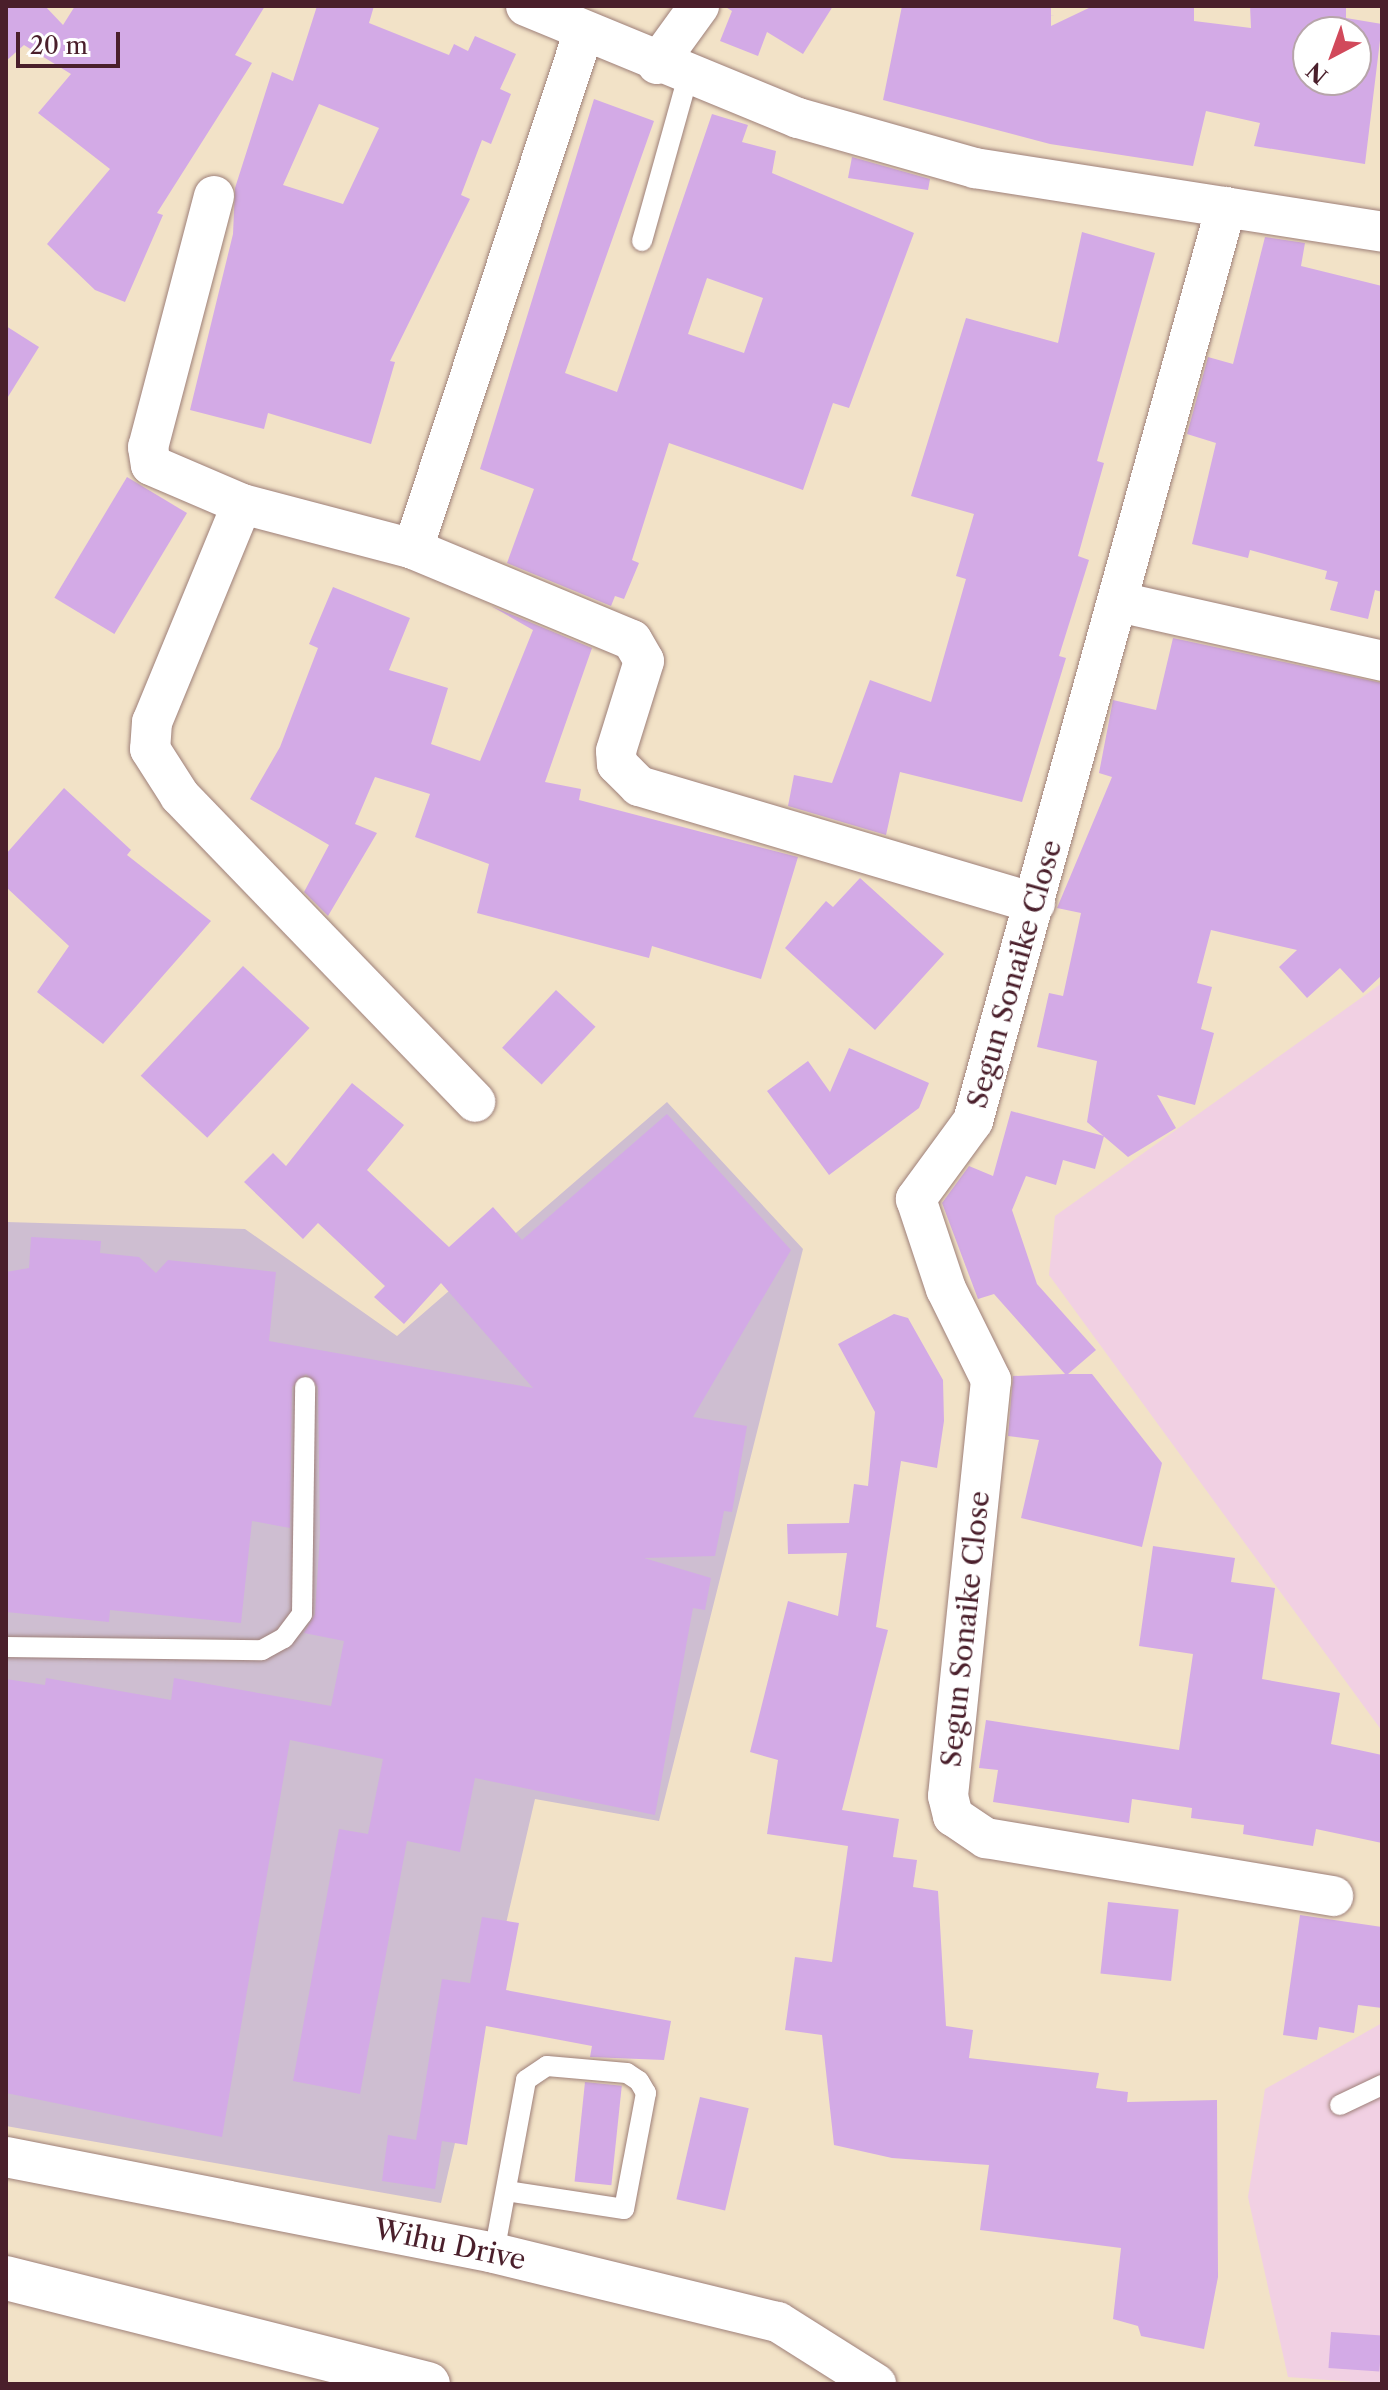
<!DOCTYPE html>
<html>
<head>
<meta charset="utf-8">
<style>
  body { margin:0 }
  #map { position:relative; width:1388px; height:2390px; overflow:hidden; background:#f2e2c7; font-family:"Libre Caslon Text",serif }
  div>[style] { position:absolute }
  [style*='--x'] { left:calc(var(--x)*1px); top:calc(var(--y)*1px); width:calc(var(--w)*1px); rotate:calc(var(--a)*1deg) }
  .built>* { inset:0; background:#f1d0e3 }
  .industrial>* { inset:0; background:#cebed1 }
  .building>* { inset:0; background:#d3aae6; transform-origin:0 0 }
  .roads { filter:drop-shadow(0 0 2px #9e8079) drop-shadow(0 0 2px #9e8079) }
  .service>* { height:20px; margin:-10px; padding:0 10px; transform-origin:10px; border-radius:10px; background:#fff }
  .minor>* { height:40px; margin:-20px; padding:0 20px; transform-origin:20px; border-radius:20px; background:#fff }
  .motorway>* { height:44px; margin:-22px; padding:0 22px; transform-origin:22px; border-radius:22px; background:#fff }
  span { translate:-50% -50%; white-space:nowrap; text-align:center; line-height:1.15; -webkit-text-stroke:6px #fff; paint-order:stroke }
  .street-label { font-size:28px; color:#4a1f2b }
  .frame { position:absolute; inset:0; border:8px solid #4a1f2b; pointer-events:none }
  .north { position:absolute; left:1292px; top:16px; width:80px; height:80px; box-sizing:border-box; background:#fff; border:2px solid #b7a5aa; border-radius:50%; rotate:221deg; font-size:22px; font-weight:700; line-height:32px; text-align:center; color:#4a1f2b }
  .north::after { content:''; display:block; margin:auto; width:28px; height:36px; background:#d1495b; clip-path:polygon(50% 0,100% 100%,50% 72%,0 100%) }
  .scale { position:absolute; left:16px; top:32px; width:104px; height:36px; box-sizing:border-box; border:4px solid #4a1f2b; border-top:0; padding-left:10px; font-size:24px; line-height:28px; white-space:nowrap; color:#4a1f2b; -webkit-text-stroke:6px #fff; paint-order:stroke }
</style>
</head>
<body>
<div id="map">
  <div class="built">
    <i style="clip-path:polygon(1382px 983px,1382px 1731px,1049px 1275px,1055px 1216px)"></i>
    <i style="clip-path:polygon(1382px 2023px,1382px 2384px,1288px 2377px,1248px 2197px,1265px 2089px)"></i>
  </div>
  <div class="industrial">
    <i style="clip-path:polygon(667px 1102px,803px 1249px,659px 1821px,535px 1799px,441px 2203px,6px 2126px,6px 1222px,245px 1229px,397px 1336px)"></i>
  </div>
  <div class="building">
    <i style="clip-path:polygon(6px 6px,45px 6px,63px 25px,75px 6px,265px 6px,235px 55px,252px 63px,157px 213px,163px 215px,125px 302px,95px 290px,47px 244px,110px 169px,38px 113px,71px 74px,24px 45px,6px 61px)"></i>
    <i style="clip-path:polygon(evenodd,317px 6px,374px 6px,369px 23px,449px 55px,454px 44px,468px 51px,475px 36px,516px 54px,500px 89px,511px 94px,491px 144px,482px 140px,461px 195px,470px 199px,390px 361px,395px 362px,371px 444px,268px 413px,264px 429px,190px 410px,233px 234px,235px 188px,272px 72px,293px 81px,317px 6px,319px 104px,379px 128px,343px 204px,283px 185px,319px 104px)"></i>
    <i style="clip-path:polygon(724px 6px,833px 6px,803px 54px,767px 32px,758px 56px,720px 41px,732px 11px)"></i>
    <i style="clip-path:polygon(evenodd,902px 6px,1051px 6px,1051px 26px,1093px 6px,1194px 6px,1194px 21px,1251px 28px,1250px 6px,1346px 6px,1346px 18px,1382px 24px,1365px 164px,1254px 146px,1260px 123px,1206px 111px,1193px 166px,1050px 144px,883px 100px,902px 6px,1308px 32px,1356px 32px,1356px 80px,1308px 80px,1308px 32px)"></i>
    <i style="clip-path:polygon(evenodd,594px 99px,654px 121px,565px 373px,617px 392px,712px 114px,748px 125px,742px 142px,776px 151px,772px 173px,914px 233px,849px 408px,833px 403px,803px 490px,669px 443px,632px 560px,639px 563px,624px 599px,615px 596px,611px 606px,507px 563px,534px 489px,480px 469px,594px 99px,707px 278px,763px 298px,744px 353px,688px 334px,707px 278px)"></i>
    <i style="clip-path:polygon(852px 157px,930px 179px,928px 190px,848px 178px)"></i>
    <i style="clip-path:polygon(1082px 232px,1155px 253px,1097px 461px,1104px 463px,1078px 556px,1089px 560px,1059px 656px,1066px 658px,1022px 802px,900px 772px,886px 835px,788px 806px,794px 775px,832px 783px,870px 680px,931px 702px,966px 579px,956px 576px,974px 514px,911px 496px,966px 318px,1058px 343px)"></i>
    <i style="clip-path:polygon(1265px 237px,1305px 243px,1301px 266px,1382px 286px,1382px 592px,1375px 590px,1368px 619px,1330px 610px,1338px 582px,1325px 579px,1327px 571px,1250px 550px,1248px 558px,1192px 544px,1216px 443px,1187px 434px,1208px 357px,1233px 364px)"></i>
    <i style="clip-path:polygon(6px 326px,39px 347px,6px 400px)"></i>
    <i style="left:127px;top:477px;width:70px;height:141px;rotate:31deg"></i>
    <i style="clip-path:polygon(333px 587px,410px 618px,389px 670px,448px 688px,431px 744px,480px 761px,533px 630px,491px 606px,592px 648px,545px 782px,581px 789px,579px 800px,798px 857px,761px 979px,652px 946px,649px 958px,477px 913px,489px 864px,415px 837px,430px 794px,375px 777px,355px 824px,377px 833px,328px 916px,304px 892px,329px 845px,250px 799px,280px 747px,318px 648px,309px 644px)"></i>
    <i style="clip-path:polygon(1173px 638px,1382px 683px,1382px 975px,1363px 993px,1340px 968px,1307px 998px,1279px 967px,1297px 950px,1211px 930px,1197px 983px,1212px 987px,1201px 1029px,1214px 1033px,1195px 1105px,1157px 1095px,1176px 1128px,1128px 1157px,1087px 1122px,1097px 1061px,1037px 1047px,1049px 993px,1063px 996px,1081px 913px,1057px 908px,1112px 777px,1099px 773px,1113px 700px,1156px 710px)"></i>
    <i style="clip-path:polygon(64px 788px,131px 850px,127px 855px,211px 921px,103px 1044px,37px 992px,69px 946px,6px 887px,6px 854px)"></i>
    <i style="clip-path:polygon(860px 878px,944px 954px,875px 1030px,785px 948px,826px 901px,833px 907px)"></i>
    <i style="left:243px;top:966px;width:91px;height:150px;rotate:43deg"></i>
    <i style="left:556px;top:990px;width:54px;height:79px;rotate:43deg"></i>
    <i style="clip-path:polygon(849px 1048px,929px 1083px,919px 1108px,829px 1175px,767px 1091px,808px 1061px,830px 1092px)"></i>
    <i style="clip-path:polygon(352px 1083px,404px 1125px,367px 1170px,449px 1247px,493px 1207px,522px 1240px,667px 1114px,791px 1250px,693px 1417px,747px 1426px,732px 1512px,724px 1511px,715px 1556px,644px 1558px,711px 1578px,705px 1610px,693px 1608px,655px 1815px,475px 1778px,460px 1852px,407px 1841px,360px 2094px,293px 2081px,339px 1829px,368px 1834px,383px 1759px,290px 1740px,222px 2137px,6px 2093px,6px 1679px,45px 1685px,46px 1678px,171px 1700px,174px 1678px,331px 1706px,344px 1641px,304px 1633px,315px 1614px,320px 1534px,318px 1387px,306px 1374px,292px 1387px,290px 1528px,252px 1521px,241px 1623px,110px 1610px,109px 1622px,6px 1612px,6px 1272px,29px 1268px,31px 1237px,101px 1241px,100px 1253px,139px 1257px,156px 1273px,168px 1260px,276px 1272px,269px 1341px,533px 1388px,441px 1283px,404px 1324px,374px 1297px,385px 1286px,318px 1223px,303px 1239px,244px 1182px,273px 1153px,286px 1166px)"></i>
    <i style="clip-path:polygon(1011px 1111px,1104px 1136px,1095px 1169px,1063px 1160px,1056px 1185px,1026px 1176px,1012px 1210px,1037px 1284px,1096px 1350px,1068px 1374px,1092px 1374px,1162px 1463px,1142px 1547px,1021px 1518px,1039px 1440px,1008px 1436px,1013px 1376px,1065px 1374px,994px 1294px,978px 1299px,942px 1203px,969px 1166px,993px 1176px)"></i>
    <i style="clip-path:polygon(894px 1314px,908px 1318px,943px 1380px,944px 1421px,937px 1468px,901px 1461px,876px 1627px,888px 1630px,842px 1810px,899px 1819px,893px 1857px,917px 1860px,913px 1887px,938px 1891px,946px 2026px,973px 2030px,969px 2058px,1099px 2073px,1096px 2088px,1128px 2092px,1127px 2102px,1217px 2100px,1218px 2277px,1204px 2349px,1141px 2336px,1138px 2326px,1113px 2319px,1121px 2248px,980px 2230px,989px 2165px,892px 2158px,834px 2145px,822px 2035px,785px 2030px,795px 1957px,832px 1962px,848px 1846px,767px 1834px,778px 1760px,750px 1752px,788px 1601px,838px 1616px,847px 1553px,788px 1554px,787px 1524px,849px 1523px,854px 1484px,868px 1486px,875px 1412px,838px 1344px)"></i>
    <i style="clip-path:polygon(1153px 1546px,1235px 1558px,1231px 1582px,1275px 1588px,1262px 1679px,1340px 1693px,1331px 1744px,1382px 1755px,1382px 1843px,1316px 1829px,1313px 1846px,1243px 1834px,1244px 1825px,1191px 1818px,1192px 1808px,1132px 1799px,1129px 1823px,993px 1802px,998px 1770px,979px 1768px,986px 1720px,1179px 1750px,1193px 1654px,1139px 1646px)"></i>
    <i style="left:1108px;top:1902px;width:71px;height:72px;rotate:6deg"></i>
    <i style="clip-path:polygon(1300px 1915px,1382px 1927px,1382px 2008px,1358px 2005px,1354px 2033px,1319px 2027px,1317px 2040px,1283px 2035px)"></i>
    <i style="clip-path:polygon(482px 1917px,519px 1923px,506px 1990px,671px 2021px,664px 2060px,590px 2057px,592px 2046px,486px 2026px,467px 2145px,442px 2141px,435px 2189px,382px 2181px,388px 2135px,416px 2140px,442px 1979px,470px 1983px)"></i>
    <i style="left:585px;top:2082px;width:37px;height:100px;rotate:6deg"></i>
    <i style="left:700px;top:2097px;width:50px;height:105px;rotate:13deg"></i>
    <i style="left:1331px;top:2332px;width:51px;height:36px;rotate:4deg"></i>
  </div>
  <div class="roads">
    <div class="service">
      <i style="--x:642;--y:241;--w:174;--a:-74.4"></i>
      <i style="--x:6;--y:1647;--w:256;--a:0.7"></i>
      <i style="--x:262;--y:1650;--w:25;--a:-29"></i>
      <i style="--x:284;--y:1638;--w:30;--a:-53"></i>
      <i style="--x:302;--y:1614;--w:227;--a:-89.2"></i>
      <i style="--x:1340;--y:2105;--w:47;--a:-25.5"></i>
      <i style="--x:494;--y:2253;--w:176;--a:-79.5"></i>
      <i style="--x:526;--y:2080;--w:25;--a:-34"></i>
      <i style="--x:547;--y:2066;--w:80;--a:5"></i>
      <i style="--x:627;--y:2073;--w:14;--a:34"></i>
      <i style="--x:639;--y:2081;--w:14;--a:60"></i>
      <i style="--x:646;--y:2093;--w:118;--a:100.7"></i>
      <i style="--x:624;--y:2209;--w:119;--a:-171.3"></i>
    </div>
    <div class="minor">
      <i style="--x:526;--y:6;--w:294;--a:22.4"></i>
      <i style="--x:798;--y:118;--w:184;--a:15.8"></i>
      <i style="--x:975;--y:168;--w:412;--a:8.9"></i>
      <i style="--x:657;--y:64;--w:72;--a:-54.1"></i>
      <i style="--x:214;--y:196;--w:260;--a:104.7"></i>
      <i style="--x:148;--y:447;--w:18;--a:81"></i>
      <i style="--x:151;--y:465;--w:99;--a:23.2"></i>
      <i style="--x:242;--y:504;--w:177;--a:14.7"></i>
      <i style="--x:413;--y:549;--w:237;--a:22.6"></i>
      <i style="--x:632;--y:640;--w:24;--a:60"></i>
      <i style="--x:644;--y:661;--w:94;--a:107.3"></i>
      <i style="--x:616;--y:751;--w:13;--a:86"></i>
      <i style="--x:617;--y:764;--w:31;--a:45"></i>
      <i style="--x:639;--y:786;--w:413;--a:16.5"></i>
      <i style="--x:1226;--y:207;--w:948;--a:105.47"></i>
      <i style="--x:973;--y:1121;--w:97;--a:126.2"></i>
      <i style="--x:916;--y:1199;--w:95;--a:71.6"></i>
      <i style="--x:946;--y:1289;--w:102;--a:63.7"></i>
      <i style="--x:991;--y:1380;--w:418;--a:95.9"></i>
      <i style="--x:948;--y:1796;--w:21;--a:76"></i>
      <i style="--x:953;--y:1816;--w:40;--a:34"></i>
      <i style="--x:986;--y:1838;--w:352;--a:9.5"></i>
      <i style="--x:242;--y:504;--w:236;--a:112.4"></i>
      <i style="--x:152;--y:722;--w:27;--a:94"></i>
      <i style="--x:150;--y:749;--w:56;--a:57.4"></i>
      <i style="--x:180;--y:796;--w:425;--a:46"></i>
      <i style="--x:413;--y:549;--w:542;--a:-71.73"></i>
      <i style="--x:1119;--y:602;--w:270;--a:12.6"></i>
      <i style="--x:6;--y:2157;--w:497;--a:11.1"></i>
      <i style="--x:494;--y:2253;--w:292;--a:13.7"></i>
      <i style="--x:778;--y:2322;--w:116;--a:32.3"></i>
    </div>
    <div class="motorway">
      <i style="--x:6;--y:2278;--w:435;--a:14.1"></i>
    </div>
  </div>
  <div class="street-label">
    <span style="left:1014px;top:974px;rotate:-74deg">Segun Sonaike Close</span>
    <span style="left:965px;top:1629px;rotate:-84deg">Segun Sonaike Close</span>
    <span style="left:450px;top:2244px;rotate:12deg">Wihu Drive</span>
  </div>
  <div class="frame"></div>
  <div class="north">N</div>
  <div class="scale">20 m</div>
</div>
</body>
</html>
